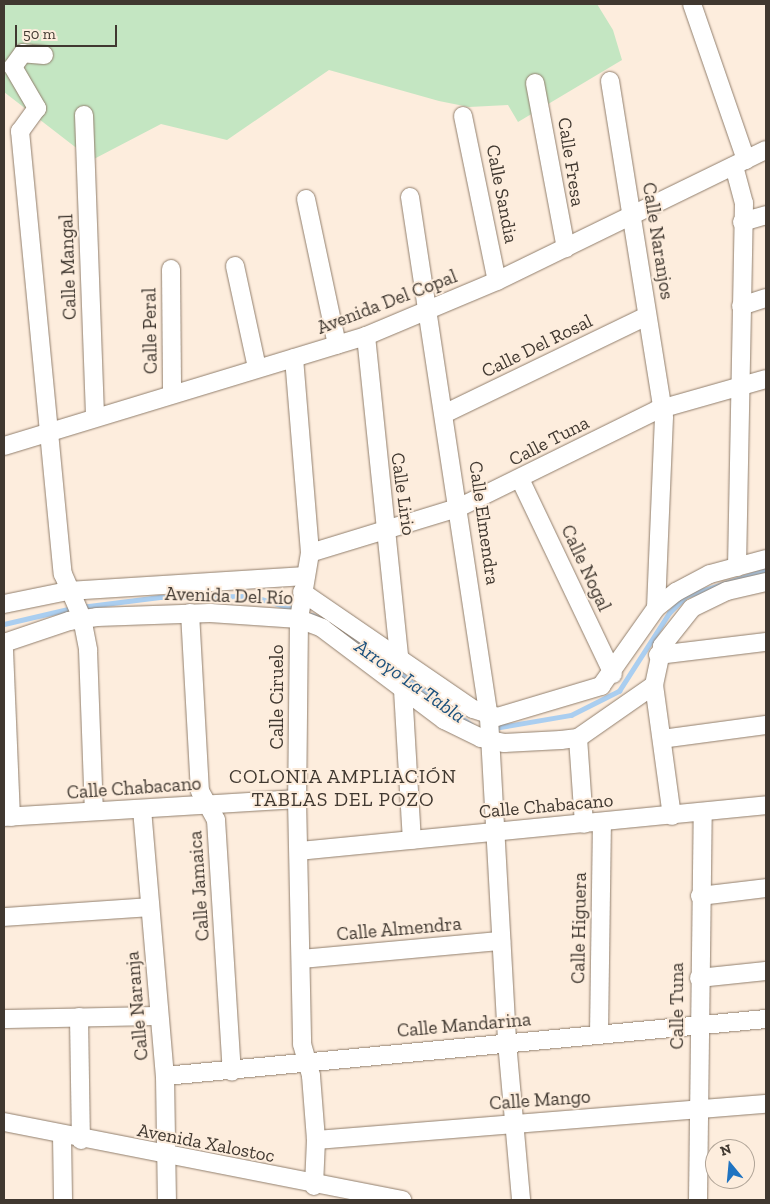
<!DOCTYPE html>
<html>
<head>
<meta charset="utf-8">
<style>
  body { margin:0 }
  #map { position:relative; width:770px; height:1204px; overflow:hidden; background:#fdeddd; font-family:"Zilla Slab",serif }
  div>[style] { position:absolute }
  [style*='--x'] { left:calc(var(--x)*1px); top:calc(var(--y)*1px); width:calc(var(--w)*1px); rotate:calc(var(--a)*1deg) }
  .green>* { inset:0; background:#c4e6c2 }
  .stream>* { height:4.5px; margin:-2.25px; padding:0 2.25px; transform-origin:2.25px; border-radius:2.25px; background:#aacef0 }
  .roads { filter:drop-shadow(0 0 1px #917f6d) drop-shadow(0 0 1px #917f6d) }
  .minor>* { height:18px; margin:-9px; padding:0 9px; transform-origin:9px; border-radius:9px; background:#fff }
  span { translate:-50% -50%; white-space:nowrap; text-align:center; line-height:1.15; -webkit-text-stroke:4px #fdeddd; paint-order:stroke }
  .street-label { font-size:19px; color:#403830 }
  .water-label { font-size:20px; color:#1b507c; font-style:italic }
  .neighbourhood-label { font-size:20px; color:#403830; letter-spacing:1px }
  .frame { position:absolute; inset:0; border:5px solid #403830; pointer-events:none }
  .north { position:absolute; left:705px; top:1139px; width:50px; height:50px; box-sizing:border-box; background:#fdeddd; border:1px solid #b1a598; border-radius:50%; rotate:343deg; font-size:14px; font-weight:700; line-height:20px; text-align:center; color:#403830 }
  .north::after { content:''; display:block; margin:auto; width:18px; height:22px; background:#1f73c1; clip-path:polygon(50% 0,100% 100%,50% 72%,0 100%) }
  .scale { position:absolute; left:15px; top:25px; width:102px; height:22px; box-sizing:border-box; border:2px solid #403830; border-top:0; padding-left:6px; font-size:15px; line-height:18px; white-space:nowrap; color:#403830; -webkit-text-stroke:4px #fdeddd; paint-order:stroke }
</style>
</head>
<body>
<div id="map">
  <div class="green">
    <i style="clip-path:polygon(4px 4px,597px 4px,613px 30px,622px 60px,518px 122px,508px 105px,469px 107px,439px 101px,329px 70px,227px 140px,161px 124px,92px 160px,4px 92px)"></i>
  </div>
  <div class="stream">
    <i style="--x:81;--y:607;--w:79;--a:-7.3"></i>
    <i style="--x:159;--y:597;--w:93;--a:-0.6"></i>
    <i style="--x:252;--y:596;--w:47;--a:17.3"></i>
    <i style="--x:312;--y:615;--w:17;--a:24"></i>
    <i style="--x:4;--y:624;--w:71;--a:-13.1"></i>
    <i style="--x:334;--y:626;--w:170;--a:35.7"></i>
    <i style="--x:494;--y:728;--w:78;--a:-9.6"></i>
    <i style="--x:571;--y:715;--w:54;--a:-26.6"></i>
    <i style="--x:619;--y:691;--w:93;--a:-57.3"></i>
    <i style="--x:669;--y:613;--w:24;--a:-45"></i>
    <i style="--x:686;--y:596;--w:84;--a:-18"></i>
  </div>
  <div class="roads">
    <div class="minor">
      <i style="--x:692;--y:4;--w:165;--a:70.9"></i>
      <i style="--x:44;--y:55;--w:21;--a:-175"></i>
      <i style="--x:23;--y:53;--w:17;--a:126"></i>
      <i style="--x:13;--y:67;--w:48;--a:59.7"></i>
      <i style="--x:37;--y:108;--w:29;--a:126"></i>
      <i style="--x:20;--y:131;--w:445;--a:84.5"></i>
      <i style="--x:63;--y:574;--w:48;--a:66.6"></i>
      <i style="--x:82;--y:618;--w:33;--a:79"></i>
      <i style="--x:88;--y:650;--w:161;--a:87.9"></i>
      <i style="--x:610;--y:81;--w:340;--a:80.9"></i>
      <i style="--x:664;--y:417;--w:191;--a:92.4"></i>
      <i style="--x:535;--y:83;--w:168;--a:79.4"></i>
      <i style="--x:84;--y:115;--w:302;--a:87.9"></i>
      <i style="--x:463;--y:116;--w:168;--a:78.4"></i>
      <i style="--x:734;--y:166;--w:38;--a:75"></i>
      <i style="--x:744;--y:203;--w:364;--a:91.1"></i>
      <i style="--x:410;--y:197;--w:527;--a:81.38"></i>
      <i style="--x:489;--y:718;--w:324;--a:86.8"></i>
      <i style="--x:507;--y:1042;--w:159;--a:84.9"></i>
      <i style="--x:306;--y:199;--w:149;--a:78"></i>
      <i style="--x:742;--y:222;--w:25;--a:-16"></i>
      <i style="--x:235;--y:266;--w:104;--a:77.8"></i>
      <i style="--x:171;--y:269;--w:123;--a:89.5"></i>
      <i style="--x:741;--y:306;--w:26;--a:-18"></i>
      <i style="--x:366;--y:336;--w:324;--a:84.1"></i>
      <i style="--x:294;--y:358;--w:196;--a:85.3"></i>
      <i style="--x:310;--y:553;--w:67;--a:99.5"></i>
      <i style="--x:299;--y:619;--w:180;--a:90.6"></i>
      <i style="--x:297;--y:799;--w:245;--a:88.8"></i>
      <i style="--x:302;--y:1044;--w:33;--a:74"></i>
      <i style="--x:311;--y:1076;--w:64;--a:85.5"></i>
      <i style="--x:316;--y:1140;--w:46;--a:92.5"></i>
      <i style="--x:446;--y:413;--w:223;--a:-25.8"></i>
      <i style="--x:4;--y:446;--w:378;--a:-16.9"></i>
      <i style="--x:366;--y:336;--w:142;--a:-22.8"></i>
      <i style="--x:497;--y:281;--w:299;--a:-26"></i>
      <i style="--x:520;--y:479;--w:216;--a:64.5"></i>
      <i style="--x:310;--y:553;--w:157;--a:-17"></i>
      <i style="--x:460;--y:507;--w:220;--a:-26.2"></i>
      <i style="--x:657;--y:410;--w:113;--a:-15.9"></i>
      <i style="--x:302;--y:592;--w:207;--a:34.4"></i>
      <i style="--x:473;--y:709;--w:25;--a:18"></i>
      <i style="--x:497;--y:717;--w:109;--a:-16.6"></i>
      <i style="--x:601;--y:686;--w:95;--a:-54.8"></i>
      <i style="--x:656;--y:608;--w:26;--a:-39"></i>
      <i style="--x:676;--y:592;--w:38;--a:-28"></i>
      <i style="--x:710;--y:574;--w:58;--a:-15"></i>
      <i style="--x:4;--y:604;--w:65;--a:-11.5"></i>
      <i style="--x:68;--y:591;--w:238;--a:-3.6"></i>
      <i style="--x:190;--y:613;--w:178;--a:86.8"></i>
      <i style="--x:200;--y:791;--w:33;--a:61"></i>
      <i style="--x:216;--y:820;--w:252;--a:86.4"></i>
      <i style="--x:4;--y:643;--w:69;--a:-18.7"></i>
      <i style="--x:69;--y:621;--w:28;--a:-8"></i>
      <i style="--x:97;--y:617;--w:113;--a:-2"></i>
      <i style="--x:210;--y:613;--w:89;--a:3.9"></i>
      <i style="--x:299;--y:619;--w:25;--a:21"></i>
      <i style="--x:322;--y:628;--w:153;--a:37"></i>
      <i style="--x:444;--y:720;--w:41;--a:25.9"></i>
      <i style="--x:481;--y:738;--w:24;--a:12"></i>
      <i style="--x:504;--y:743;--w:57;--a:-3"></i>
      <i style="--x:561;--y:740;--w:17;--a:-7"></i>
      <i style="--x:578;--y:738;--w:93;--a:-34.9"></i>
      <i style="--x:654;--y:685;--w:40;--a:-78"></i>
      <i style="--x:662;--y:646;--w:48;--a:-51.7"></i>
      <i style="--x:692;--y:608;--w:39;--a:-26"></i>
      <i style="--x:727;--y:591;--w:40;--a:-13"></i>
      <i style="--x:4;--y:650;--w:167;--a:87.6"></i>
      <i style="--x:658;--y:655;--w:109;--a:-6.9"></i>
      <i style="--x:654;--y:685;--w:132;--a:82.2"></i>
      <i style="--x:403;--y:690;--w:150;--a:86.6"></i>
      <i style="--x:578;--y:738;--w:86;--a:86"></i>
      <i style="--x:662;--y:739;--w:105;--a:-7.7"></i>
      <i style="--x:142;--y:809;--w:268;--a:85.1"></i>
      <i style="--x:165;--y:1076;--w:124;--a:89.1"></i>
      <i style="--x:4;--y:817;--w:294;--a:-3.5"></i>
      <i style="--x:299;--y:851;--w:469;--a:-5.6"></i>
      <i style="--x:700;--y:896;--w:66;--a:-6.9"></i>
      <i style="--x:4;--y:917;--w:146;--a:-3.9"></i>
      <i style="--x:302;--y:959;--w:200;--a:-5.2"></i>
      <i style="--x:699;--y:978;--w:67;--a:-6"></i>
      <i style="--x:79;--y:1017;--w:123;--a:89.1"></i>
      <i style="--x:4;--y:1019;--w:155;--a:-1.1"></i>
      <i style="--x:599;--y:1034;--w:211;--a:-89.2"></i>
      <i style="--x:165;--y:1076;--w:604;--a:-5.42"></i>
      <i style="--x:4;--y:1122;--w:406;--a:11.1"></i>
      <i style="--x:62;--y:1135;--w:65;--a:89.1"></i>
      <i style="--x:316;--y:1140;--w:451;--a:-4.6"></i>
      <i style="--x:698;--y:1200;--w:387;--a:-89.3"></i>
    </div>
  </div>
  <div class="street-label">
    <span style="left:571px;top:162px;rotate:81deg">Calle Fresa</span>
    <span style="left:502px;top:194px;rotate:79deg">Calle Sandia</span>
    <span style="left:658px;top:241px;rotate:81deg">Calle Naranjos</span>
    <span style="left:68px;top:267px;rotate:-92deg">Calle Mangal</span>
    <span style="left:387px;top:302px;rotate:-21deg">Avenida Del Copal</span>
    <span style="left:150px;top:331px;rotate:-91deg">Calle Peral</span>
    <span style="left:537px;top:346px;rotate:-26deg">Calle Del Rosal</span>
    <span style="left:549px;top:441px;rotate:-27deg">Calle Tuna</span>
    <span style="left:403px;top:494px;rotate:82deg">Calle Lirio</span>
    <span style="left:484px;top:523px;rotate:82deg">Calle Elmendra</span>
    <span style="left:586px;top:568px;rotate:65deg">Calle Nogal</span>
    <span style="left:229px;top:596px;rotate:2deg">Avenida Del Río</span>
    <span style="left:277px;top:697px;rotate:-90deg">Calle Ciruelo</span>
    <span style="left:134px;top:788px;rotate:-4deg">Calle Chabacano</span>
    <span style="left:546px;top:806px;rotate:-5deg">Calle Chabacano</span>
    <span style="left:199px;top:886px;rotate:-94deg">Calle Jamaica</span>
    <span style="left:579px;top:928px;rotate:-89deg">Calle Higuera</span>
    <span style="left:399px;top:929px;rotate:-5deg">Calle Almendra</span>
    <span style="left:137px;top:1006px;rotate:-95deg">Calle Naranja</span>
    <span style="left:677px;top:1006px;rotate:-90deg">Calle Tuna</span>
    <span style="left:464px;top:1025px;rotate:-5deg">Calle Mandarina</span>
    <span style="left:540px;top:1100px;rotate:-4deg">Calle Mango</span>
    <span style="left:206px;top:1143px;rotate:11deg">Avenida Xalostoc</span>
  </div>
  <div class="water-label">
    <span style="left:410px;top:681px;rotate:35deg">Arroyo La Tabla</span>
  </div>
  <div class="neighbourhood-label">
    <span style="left:343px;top:788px">COLONIA AMPLIACIÓN<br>TABLAS DEL POZO</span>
  </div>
  <div class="frame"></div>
  <div class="north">N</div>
  <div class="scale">50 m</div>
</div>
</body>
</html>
